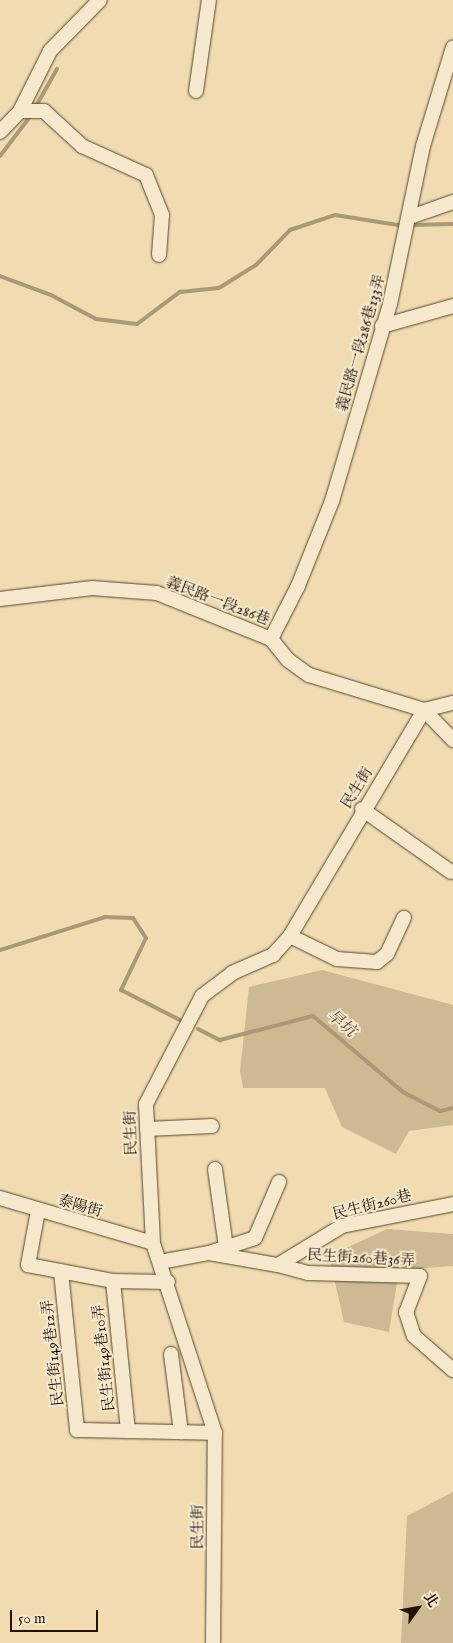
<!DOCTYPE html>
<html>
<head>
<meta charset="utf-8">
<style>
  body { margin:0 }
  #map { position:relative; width:453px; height:1643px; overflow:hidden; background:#f0dcb0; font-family:"IM FELL English","Noto Serif TC",serif }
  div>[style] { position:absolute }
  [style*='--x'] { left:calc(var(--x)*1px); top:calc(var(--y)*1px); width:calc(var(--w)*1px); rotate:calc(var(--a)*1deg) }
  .green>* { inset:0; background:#cdba93 }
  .stream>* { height:4px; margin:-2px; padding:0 2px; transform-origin:2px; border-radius:2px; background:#aa9876 }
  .roads { filter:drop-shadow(0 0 1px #554530) drop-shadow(0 0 1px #554530) }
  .minor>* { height:14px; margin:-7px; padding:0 7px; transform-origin:7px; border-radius:7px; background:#f5e8cc }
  span { translate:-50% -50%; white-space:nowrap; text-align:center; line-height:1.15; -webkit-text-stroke:4px #f5e8cc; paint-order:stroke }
  .street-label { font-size:15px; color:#211306 }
  .water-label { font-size:16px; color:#584833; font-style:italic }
  .north { position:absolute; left:393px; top:1583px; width:50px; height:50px; -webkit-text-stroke:4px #f5e8cc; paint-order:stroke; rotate:58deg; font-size:14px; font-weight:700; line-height:20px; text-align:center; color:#211306 }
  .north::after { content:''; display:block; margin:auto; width:18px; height:22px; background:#211306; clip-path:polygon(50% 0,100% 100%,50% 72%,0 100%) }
  .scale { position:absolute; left:10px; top:1610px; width:88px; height:22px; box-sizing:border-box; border:2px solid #211306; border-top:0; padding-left:6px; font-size:15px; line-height:18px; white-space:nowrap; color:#211306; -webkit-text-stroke:4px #f5e8cc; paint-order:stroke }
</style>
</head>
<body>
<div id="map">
  <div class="green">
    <i style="clip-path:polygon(322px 970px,453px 1005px,453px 1125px,409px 1131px,396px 1154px,342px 1127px,325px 1088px,243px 1088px,240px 1071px,249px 987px)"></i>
    <i style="clip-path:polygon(387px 1229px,453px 1234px,453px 1266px,399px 1270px,389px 1332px,344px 1322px,329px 1256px)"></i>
    <i style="clip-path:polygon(453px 1492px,453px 1643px,401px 1643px,407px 1516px)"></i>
  </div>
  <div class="stream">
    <i style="--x:35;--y:108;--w:45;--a:-60.6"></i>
    <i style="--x:0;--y:156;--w:53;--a:-52.7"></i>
    <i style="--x:411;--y:225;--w:42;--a:-1.4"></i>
    <i style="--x:0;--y:276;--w:54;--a:20.4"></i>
    <i style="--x:51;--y:295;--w:51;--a:28.1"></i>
    <i style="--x:96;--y:319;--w:41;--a:7"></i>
    <i style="--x:137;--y:324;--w:54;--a:-36.7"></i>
    <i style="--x:180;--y:292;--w:39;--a:-6"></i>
    <i style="--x:219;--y:288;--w:44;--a:-31.9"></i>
    <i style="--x:256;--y:265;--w:49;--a:-45.8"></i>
    <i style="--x:290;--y:230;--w:47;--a:-18.4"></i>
    <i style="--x:335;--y:215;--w:70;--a:9.1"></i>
    <i style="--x:0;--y:950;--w:110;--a:-17.4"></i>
    <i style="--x:105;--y:917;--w:28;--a:2"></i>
    <i style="--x:133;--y:918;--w:24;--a:57"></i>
    <i style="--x:146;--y:938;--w:58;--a:115.7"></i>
    <i style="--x:121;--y:990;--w:66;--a:27"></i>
    <i style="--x:198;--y:1029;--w:25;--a:27"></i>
    <i style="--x:220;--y:1040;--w:96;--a:-14.5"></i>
    <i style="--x:313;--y:1016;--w:118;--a:40.2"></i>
    <i style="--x:403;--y:1092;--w:42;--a:27.2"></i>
    <i style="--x:440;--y:1111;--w:13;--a:-13"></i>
  </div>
  <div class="roads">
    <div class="minor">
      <i style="--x:196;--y:91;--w:92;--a:-81.9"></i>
      <i style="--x:20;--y:111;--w:24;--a:0"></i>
      <i style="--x:44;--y:111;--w:52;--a:42.6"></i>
      <i style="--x:82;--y:146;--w:70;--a:24.4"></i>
      <i style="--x:146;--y:175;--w:43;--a:68.2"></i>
      <i style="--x:162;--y:215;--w:40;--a:94.3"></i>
      <i style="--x:0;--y:132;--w:29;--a:-46"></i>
      <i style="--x:20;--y:111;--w:67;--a:-63.4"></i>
      <i style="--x:50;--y:51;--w:71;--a:-45.6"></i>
      <i style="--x:410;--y:217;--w:46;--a:-19.2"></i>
      <i style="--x:382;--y:326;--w:74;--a:-15.7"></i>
      <i style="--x:0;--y:599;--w:93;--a:-6.8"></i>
      <i style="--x:92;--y:588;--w:65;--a:4.4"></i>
      <i style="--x:157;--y:593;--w:123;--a:22"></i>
      <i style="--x:271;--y:639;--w:27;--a:51"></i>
      <i style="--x:288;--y:660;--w:26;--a:36"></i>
      <i style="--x:309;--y:675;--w:120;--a:16.9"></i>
      <i style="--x:424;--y:710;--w:42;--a:46"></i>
      <i style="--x:271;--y:639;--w:59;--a:-63"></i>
      <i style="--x:298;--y:586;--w:92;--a:-68.2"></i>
      <i style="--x:332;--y:501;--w:205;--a:-73.6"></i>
      <i style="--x:390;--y:304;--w:161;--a:-78.2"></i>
      <i style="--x:423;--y:146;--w:103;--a:-73.1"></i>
      <i style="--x:362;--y:809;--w:109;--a:35.3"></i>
      <i style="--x:290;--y:936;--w:52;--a:26.1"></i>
      <i style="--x:337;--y:959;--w:40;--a:4.3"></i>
      <i style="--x:377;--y:962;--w:13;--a:-39"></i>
      <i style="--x:387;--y:954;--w:40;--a:-65"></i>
      <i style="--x:147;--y:1129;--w:65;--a:-2.6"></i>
      <i style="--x:215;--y:1169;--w:79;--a:82"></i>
      <i style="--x:0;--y:1198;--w:159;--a:16.4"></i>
      <i style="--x:38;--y:1211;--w:55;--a:100.5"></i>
      <i style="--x:28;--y:1265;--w:86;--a:10.7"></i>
      <i style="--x:113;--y:1281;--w:55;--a:1"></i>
      <i style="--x:212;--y:1252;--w:45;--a:-18"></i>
      <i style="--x:255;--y:1238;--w:61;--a:-66.8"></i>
      <i style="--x:160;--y:1262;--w:50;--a:-10.4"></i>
      <i style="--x:209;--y:1253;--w:70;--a:9.9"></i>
      <i style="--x:278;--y:1265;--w:75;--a:-31.4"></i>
      <i style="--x:342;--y:1226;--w:113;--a:-11.2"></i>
      <i style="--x:278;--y:1265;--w:31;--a:15"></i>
      <i style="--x:308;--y:1273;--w:112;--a:1.5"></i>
      <i style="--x:420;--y:1276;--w:39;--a:111"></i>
      <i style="--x:406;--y:1312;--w:25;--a:72"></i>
      <i style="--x:414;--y:1336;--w:52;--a:41.1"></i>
      <i style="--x:61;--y:1272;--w:159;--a:84.2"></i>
      <i style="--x:77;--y:1430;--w:138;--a:1.2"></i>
      <i style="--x:113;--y:1281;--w:151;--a:84.3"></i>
      <i style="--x:171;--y:1354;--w:79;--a:82.7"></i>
      <i style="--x:213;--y:1643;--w:210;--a:-89.5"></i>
      <i style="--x:215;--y:1433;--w:200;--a:-108.1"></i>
      <i style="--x:153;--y:1243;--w:139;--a:-92.9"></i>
      <i style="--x:146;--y:1104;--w:122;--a:-62.6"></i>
      <i style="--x:202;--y:996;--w:38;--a:-37"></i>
      <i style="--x:232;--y:973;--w:45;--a:-23.7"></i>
      <i style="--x:273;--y:955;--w:25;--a:-48"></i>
      <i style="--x:290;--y:936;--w:263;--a:-59.3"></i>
      <i style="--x:424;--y:710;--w:30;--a:-14"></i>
    </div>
  </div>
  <div class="street-label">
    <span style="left:361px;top:343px;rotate:-74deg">義民路一段286巷133弄</span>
    <span style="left:218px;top:601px;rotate:21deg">義民路一段286巷</span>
    <span style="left:357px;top:788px;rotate:-58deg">民生街</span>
    <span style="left:131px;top:1133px;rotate:-92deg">民生街</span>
    <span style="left:372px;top:1205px;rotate:-14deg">民生街260巷</span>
    <span style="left:80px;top:1206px;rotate:16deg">泰陽街</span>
    <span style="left:361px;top:1258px;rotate:3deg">民生街260巷36弄</span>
    <span style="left:53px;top:1353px;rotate:-96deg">民生街149巷12弄</span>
    <span style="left:104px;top:1358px;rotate:-96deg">民生街149巷10弄</span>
    <span style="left:198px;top:1527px;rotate:-90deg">民生街</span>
  </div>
  <div class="water-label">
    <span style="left:341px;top:1024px;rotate:40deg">旱坑</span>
  </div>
  <div class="north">北</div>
  <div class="scale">50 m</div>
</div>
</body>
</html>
